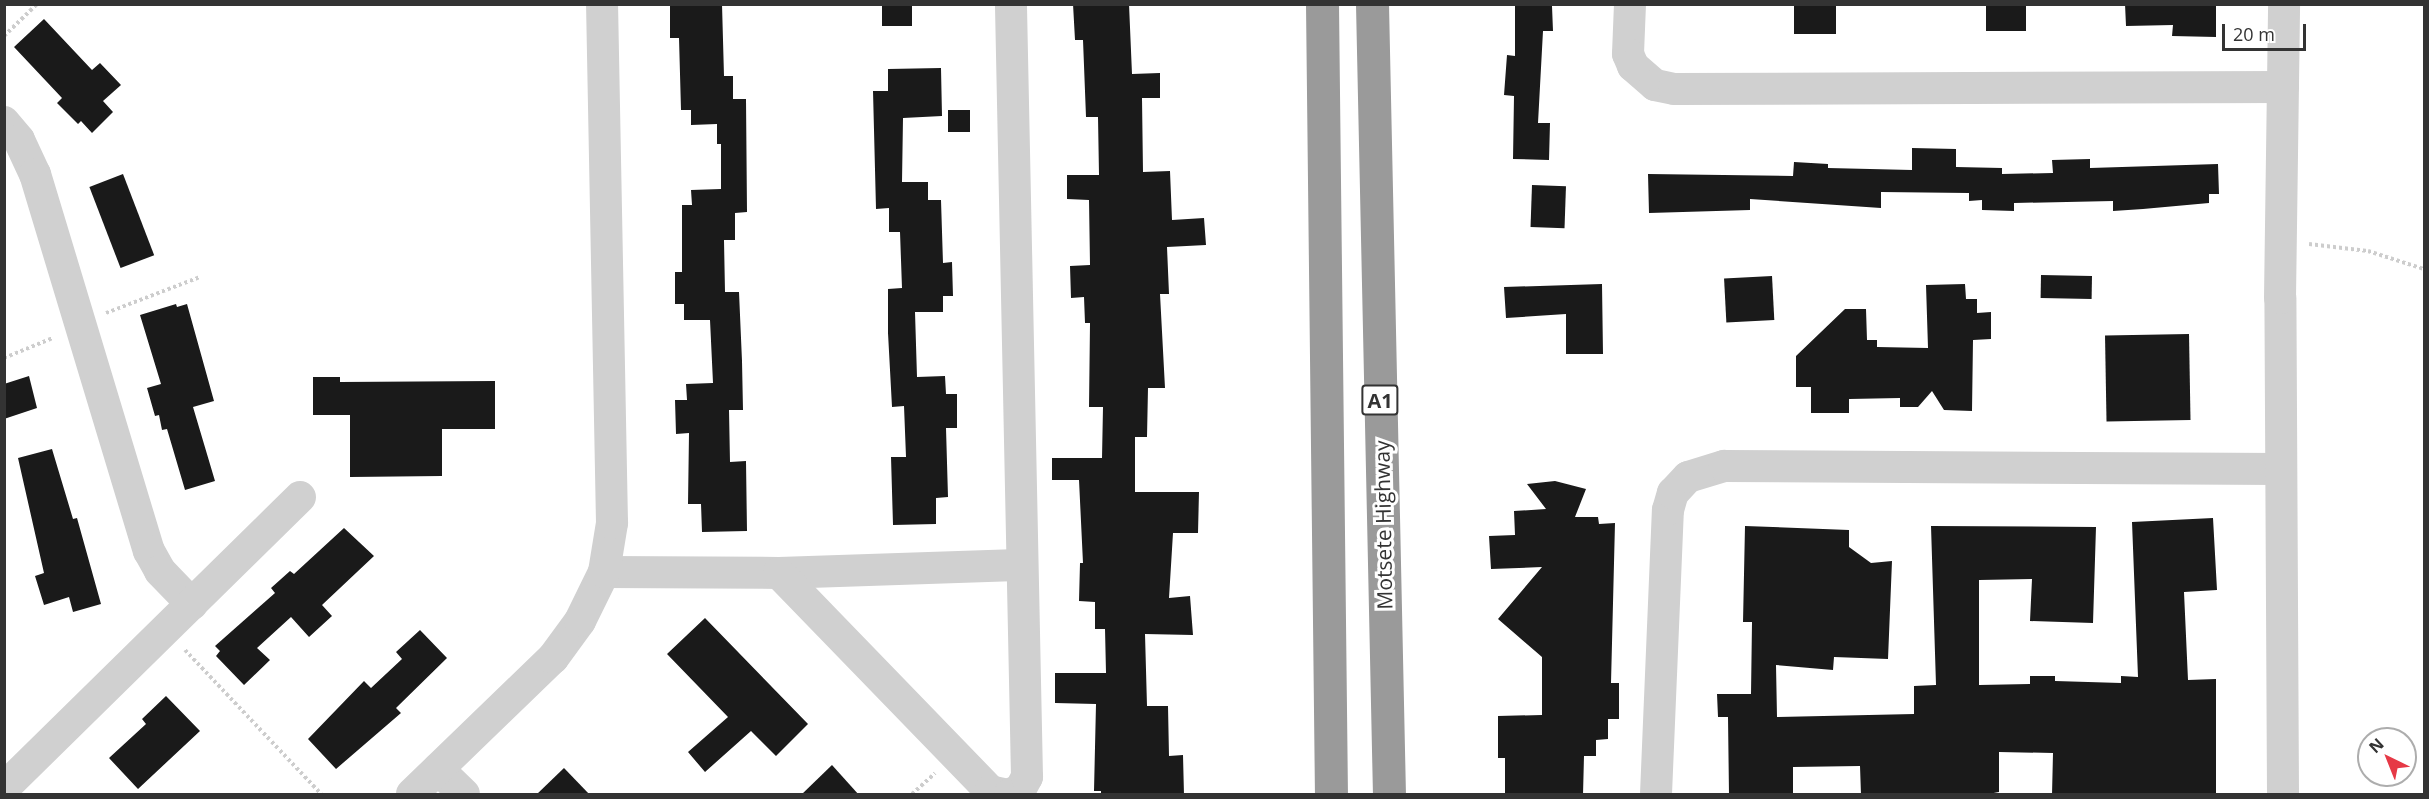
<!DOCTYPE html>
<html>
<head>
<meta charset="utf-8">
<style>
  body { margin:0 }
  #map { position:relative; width:2429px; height:799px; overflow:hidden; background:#fff; font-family:"Open Sans",sans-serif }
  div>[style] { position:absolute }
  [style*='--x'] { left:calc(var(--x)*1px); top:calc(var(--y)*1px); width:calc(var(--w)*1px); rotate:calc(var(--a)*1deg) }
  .building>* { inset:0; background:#1a1a1a; transform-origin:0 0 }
  .path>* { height:4px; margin-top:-2px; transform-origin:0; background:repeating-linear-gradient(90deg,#cdcdcd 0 3px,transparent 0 6px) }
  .street>* { height:32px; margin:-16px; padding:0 16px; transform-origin:16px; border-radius:16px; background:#d0d0d0 }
  .highway>* { height:33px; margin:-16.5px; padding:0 16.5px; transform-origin:16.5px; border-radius:16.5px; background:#9a9a9a }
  span { translate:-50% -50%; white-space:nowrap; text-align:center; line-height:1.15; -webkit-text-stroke:6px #fff; paint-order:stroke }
  .shield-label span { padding:2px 4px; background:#fff; border:2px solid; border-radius:4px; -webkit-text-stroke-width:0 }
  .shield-label { font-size:20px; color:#333; font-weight:700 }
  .street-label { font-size:21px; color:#333 }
  .frame { position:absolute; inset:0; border:6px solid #333; pointer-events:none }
  .north { position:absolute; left:2357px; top:727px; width:60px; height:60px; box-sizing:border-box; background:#fff; border:2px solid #adadad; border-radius:50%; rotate:317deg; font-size:16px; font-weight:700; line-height:24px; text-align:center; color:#333 }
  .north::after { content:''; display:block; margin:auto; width:21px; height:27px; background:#e63946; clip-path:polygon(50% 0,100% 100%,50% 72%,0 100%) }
  .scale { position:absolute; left:2222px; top:24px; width:84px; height:27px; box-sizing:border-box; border:3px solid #333; border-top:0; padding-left:8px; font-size:18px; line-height:21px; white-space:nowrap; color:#333; -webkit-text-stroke:4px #fff; paint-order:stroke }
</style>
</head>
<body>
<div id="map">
  <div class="building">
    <i style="clip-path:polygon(670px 4px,722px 4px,724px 76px,733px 76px,733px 99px,746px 99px,747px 212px,735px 213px,735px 240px,724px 240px,725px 292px,739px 292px,742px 361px,743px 410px,729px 410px,730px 462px,746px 461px,747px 531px,702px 532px,701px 504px,688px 504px,689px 433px,676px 434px,675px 400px,687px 400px,686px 384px,713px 383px,710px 320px,684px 320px,684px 304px,675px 304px,675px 272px,682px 272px,682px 205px,692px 205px,691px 190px,721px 189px,721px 144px,717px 144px,717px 124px,691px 125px,691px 110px,681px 110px,679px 38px,670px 38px)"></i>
    <i style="left:882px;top:4px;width:30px;height:22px"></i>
    <i style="clip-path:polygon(1073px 4px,1129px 4px,1132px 74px,1160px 73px,1160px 98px,1142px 98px,1143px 172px,1170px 171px,1172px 220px,1204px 218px,1206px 245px,1167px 247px,1169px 294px,1160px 294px,1165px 388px,1148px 388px,1147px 437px,1135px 437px,1135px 492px,1199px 492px,1198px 533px,1173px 533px,1169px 598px,1190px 596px,1193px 635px,1145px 634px,1147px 706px,1168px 706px,1169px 756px,1183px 755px,1184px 795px,1101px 795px,1101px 791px,1094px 791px,1096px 704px,1055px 703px,1055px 673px,1106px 673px,1105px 629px,1095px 629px,1095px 602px,1079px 601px,1080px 563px,1083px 563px,1079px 480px,1052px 480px,1052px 458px,1102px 458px,1103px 407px,1089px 407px,1090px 323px,1085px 323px,1084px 297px,1071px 298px,1070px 266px,1090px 265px,1089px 200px,1067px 199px,1067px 175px,1099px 175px,1098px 117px,1086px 117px,1083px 40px,1075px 40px)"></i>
    <i style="clip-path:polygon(1515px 4px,1552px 6px,1553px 31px,1543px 31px,1538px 123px,1550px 123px,1549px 160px,1513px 159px,1514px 96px,1504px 95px,1507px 55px,1515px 56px)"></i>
    <i style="left:1794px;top:4px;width:42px;height:30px"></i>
    <i style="left:1986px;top:4px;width:40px;height:27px"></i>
    <i style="clip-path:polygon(2125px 4px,2216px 4px,2216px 37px,2172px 36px,2173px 25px,2126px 26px)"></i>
    <i style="clip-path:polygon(44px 19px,92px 70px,100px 63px,121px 85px,103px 101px,113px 112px,92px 133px,81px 121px,78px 124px,57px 103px,62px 98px,14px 47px)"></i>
    <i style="clip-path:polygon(941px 68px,942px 116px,903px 118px,902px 182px,928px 182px,928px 200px,941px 200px,943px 263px,952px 262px,953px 296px,943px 296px,943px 312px,915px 312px,917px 377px,945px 376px,946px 394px,957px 394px,957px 428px,946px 428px,948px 497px,936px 498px,936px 524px,893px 525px,891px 457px,906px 457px,904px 406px,892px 407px,888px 333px,888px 289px,902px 288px,900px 232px,889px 232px,889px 208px,876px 209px,873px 91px,888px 91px,888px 69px)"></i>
    <i style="left:948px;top:110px;width:22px;height:22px"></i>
    <i style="clip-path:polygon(1912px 148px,1956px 149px,1956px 167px,2002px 168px,2002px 174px,2053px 173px,2052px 160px,2090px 159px,2090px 168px,2218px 164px,2219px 194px,2209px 194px,2209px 203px,2143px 209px,2113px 211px,2113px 201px,2014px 203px,2014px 211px,1982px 210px,1982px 200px,1969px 201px,1969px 193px,1881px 192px,1881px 208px,1750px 199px,1750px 210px,1649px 213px,1648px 174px,1793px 176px,1794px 162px,1828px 164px,1828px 168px,1912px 170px)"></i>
    <i style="left:123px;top:174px;width:87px;height:36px;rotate:69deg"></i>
    <i style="left:1532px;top:185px;width:34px;height:42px;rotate:2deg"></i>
    <i style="left:2041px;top:275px;width:51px;height:23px;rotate:1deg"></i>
    <i style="left:1772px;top:276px;width:44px;height:48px;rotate:87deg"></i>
    <i style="clip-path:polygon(1602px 284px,1603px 354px,1566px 354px,1566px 314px,1506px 318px,1504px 287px)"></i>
    <i style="clip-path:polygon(1965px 284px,1966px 299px,1977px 299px,1977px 313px,1991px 312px,1991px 339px,1973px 340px,1972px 411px,1944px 410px,1932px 391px,1918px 407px,1900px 407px,1900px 398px,1849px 399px,1849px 413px,1811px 413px,1811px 387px,1796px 387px,1796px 356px,1845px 309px,1866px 309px,1867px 340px,1877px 340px,1877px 347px,1928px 348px,1926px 285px)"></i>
    <i style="clip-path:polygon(176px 304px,177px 307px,187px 304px,214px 401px,193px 407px,215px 481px,185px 490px,167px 429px,162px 430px,159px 415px,155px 416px,147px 388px,161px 384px,140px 315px)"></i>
    <i style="left:2189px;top:334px;width:86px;height:84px;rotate:89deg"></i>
    <i style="clip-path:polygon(29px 376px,37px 408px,4px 419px,4px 384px)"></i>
    <i style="clip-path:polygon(313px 377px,340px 377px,340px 382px,495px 381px,495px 429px,442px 429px,442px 476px,350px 477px,350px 415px,313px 415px)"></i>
    <i style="clip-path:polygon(52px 449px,73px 519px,77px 518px,101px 604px,73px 612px,69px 597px,44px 605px,35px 576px,44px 573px,18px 458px)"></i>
    <i style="clip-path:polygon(1555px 481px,1586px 489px,1575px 517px,1598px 517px,1599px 524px,1615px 523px,1611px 683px,1619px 683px,1619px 719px,1608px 719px,1608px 739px,1596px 740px,1596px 756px,1584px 756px,1583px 795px,1505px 795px,1505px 758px,1498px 758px,1498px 716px,1542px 715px,1542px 657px,1498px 619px,1542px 567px,1491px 569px,1489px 536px,1515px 535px,1514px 511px,1546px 509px,1527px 484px)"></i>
    <i style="clip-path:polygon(2213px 518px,2217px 590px,2184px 592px,2188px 680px,2216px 679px,2216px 795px,2052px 795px,2053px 753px,1999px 752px,1999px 792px,1983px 795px,1861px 795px,1860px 766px,1793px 767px,1793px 795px,1729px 795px,1728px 717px,1718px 717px,1717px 694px,1751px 694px,1752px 622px,1743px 622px,1745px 526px,1849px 530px,1849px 547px,1871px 563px,1892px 561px,1888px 659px,1834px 657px,1833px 670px,1776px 665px,1777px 717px,1914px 714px,1914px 686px,1936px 685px,1931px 526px,2096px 527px,2093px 623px,2030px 621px,2032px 579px,1979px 580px,1979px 685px,2030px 684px,2030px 676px,2055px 676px,2055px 681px,2121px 683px,2121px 676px,2138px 677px,2132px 522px)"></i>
    <i style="clip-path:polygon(344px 528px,374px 556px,322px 605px,332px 616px,309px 637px,291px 617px,257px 648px,270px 660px,244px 685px,216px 656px,220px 651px,215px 646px,275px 593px,271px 588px,290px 571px,294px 574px)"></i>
    <i style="clip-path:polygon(705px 618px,808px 724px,776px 756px,751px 731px,705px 772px,688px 752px,728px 717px,667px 654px)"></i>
    <i style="clip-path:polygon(420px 630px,447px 658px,396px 708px,401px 713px,336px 769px,308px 739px,364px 681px,371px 688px,402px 659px,396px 652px)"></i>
    <i style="clip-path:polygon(166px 696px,200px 731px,138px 789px,109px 758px,146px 724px,142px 719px)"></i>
    <i style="clip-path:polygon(832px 765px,859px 795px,801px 795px)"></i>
    <i style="clip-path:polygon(564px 768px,590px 795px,536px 795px)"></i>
  </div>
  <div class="path">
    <i style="--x:4;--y:36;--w:46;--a:-44.1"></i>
    <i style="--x:2309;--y:244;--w:59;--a:6.8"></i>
    <i style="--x:2368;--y:251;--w:59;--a:17.8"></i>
    <i style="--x:106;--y:313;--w:101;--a:-21"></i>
    <i style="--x:4;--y:358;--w:53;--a:-22.2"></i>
    <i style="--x:185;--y:650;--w:198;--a:46.6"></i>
    <i style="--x:912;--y:794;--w:31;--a:-42"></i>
  </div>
  <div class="street">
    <i style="--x:1630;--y:4;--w:50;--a:92.3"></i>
    <i style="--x:1628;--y:54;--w:13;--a:67"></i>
    <i style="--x:1633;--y:66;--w:29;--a:41"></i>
    <i style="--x:1655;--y:85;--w:19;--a:12"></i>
    <i style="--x:1674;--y:89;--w:609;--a:-0.19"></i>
    <i style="--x:4;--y:122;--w:23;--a:50"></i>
    <i style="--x:19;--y:140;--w:38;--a:65"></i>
    <i style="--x:35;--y:174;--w:394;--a:73.2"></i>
    <i style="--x:149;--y:551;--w:23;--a:61"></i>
    <i style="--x:160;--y:571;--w:46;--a:45.9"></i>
    <i style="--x:604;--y:572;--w:175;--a:0.3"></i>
    <i style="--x:779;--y:573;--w:240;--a:-1.9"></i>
    <i style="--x:779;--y:573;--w:303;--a:45.9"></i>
    <i style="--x:990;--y:791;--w:13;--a:13"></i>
    <i style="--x:438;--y:769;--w:36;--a:44"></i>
    <i style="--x:4;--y:788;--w:415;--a:-44.5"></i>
    <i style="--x:412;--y:794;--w:196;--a:-44"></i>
    <i style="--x:553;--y:658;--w:46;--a:-53.9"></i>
    <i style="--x:580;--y:621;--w:55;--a:-63.9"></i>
    <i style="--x:604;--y:572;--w:50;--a:-80.7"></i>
    <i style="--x:612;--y:523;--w:519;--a:-91.1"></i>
    <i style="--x:1010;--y:794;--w:11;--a:-22"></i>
    <i style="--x:1020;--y:790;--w:15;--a:-62"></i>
    <i style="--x:1027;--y:777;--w:773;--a:-91.19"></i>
    <i style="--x:1656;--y:794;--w:284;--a:-87.6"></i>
    <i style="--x:1668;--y:510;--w:18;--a:-74"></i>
    <i style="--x:1673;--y:493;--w:22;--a:-47"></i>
    <i style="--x:1688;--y:477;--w:38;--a:-17"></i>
    <i style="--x:1724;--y:466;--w:557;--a:0.31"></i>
    <i style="--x:2283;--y:794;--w:496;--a:-90.3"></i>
    <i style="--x:2280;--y:298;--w:294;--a:-89.2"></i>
  </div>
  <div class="highway">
    <i style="--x:1322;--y:4;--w:790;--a:89.35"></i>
    <i style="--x:1372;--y:4;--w:790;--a:88.77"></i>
  </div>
  <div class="shield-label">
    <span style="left:1380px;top:400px">A1</span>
  </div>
  <div class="street-label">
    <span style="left:1383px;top:525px;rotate:-91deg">Motsete Highway</span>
  </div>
  <div class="frame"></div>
  <div class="north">N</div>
  <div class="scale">20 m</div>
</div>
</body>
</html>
